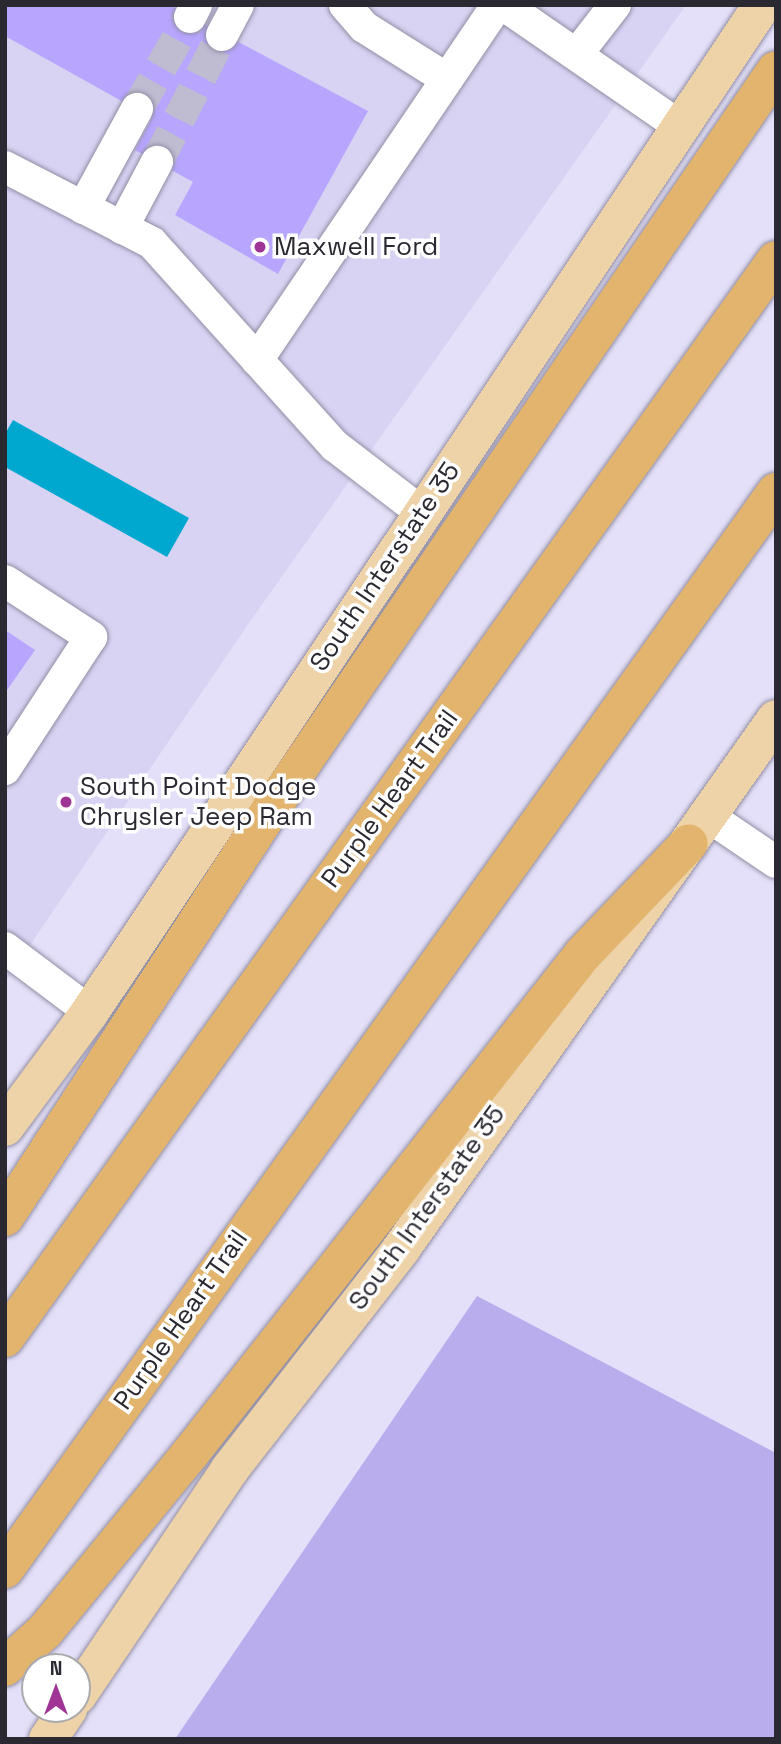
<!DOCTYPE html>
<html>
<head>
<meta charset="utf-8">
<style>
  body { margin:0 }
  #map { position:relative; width:781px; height:1744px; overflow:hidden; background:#e4e0f9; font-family:"Space Grotesk",sans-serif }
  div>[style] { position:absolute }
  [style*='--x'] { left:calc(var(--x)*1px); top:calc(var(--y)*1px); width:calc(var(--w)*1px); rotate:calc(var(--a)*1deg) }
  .built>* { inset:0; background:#d8d3f3 }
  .green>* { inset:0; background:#baadee }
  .water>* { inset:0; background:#00a8d0 }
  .building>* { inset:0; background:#b8a5fe }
  .minor-tunnel>* { height:32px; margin-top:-16px; transform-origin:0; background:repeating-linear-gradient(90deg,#bfbbd1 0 32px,transparent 0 48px) }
  .roads { filter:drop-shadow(0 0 2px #918ea4) drop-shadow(0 0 2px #918ea4) }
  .minor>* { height:32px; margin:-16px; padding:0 16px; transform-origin:16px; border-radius:16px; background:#fff }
  .major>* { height:38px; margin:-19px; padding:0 19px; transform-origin:19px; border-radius:19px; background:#eed2a8 }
  .highway>* { height:38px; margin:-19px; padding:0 19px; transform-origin:19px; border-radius:19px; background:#e2b46e }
  .dots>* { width:19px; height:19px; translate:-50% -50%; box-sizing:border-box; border:4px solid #fff; border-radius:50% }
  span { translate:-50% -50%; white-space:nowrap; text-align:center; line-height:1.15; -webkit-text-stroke:7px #fff; paint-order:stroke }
  .poi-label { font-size:26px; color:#2a2932 }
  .left { translate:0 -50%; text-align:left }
  .street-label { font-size:26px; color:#2a2932 }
  .frame { position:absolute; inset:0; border:7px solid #2a2932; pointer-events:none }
  .north { position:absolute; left:21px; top:1653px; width:70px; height:70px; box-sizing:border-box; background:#fff; border:2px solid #aaa9ad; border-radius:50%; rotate:0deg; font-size:19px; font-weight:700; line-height:28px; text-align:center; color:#2a2932 }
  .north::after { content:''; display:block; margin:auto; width:24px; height:32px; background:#a03494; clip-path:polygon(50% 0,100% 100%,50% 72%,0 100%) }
</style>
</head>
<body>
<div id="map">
  <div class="built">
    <i style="clip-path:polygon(5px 5px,686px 5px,249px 623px,5px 982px)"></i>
  </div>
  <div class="green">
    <i style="clip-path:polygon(477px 1296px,776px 1453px,776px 1739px,175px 1739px)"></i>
  </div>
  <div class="water">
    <i style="clip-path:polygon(13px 420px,189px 518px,167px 557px,5px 467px,5px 434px)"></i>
  </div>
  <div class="building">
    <i style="clip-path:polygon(5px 5px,169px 5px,368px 111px,278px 274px,175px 215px,193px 182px,135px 150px,152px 118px,5px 36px)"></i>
    <i style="clip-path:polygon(5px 630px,35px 650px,5px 693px)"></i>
  </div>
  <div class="minor-tunnel">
    <i style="--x:137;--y:109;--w:106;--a:-60.1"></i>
    <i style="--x:157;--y:162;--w:143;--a:-62.9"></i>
  </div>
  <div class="roads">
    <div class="minor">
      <i style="--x:345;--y:5;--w:29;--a:49"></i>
      <i style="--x:364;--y:27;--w:98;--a:32.1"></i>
      <i style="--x:504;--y:5;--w:211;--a:34.6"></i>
      <i style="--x:190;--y:17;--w:13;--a:-63"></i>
      <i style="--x:222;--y:35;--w:34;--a:-62"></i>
      <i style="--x:577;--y:54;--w:62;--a:-52.2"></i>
      <i style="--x:5;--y:167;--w:165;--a:27.3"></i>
      <i style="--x:152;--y:243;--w:273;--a:48"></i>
      <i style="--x:335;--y:446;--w:108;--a:37.5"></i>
      <i style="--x:83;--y:208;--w:113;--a:-61.4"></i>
      <i style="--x:122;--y:228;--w:75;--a:-62.1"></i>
      <i style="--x:257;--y:360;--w:429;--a:-55.9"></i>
      <i style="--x:5;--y:581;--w:103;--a:33.1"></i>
      <i style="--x:91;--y:637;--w:158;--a:123.1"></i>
      <i style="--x:708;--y:816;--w:82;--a:34.1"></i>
      <i style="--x:5;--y:948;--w:106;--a:37"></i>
    </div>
    <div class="major">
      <i style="--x:5;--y:1127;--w:143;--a:-53.5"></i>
      <i style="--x:90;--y:1012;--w:1211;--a:-56.28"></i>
      <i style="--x:77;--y:1696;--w:274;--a:-56"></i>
      <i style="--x:230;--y:1469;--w:279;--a:-52.1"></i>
      <i style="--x:401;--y:1249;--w:649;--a:-54.72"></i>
      <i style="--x:48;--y:1739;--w:36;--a:-56"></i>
    </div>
    <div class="highway">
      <i style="--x:5;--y:1217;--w:491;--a:-56.9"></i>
      <i style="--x:273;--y:806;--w:891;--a:-55.65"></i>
      <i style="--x:5;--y:1338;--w:1325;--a:-54.43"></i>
      <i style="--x:5;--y:1569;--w:1325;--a:-54.4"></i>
      <i style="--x:5;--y:1667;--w:54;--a:-42"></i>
      <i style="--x:45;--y:1631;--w:227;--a:-50.7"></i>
      <i style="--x:189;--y:1455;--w:637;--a:-51.82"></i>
      <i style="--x:583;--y:954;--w:153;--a:-46.3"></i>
    </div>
  </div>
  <div class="dots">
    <i style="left:260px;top:247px;background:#a03494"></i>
    <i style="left:66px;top:802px;background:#a03494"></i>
  </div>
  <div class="poi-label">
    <span class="left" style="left:274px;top:247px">Maxwell Ford</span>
    <span class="left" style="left:80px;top:802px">South Point Dodge<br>Chrysler Jeep Ram</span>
  </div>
  <div class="street-label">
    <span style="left:385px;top:567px;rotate:-56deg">South Interstate 35</span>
    <span style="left:390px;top:799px;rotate:-54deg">Purple Heart Trail</span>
    <span style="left:427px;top:1208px;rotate:-54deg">South Interstate 35</span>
    <span style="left:181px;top:1320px;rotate:-55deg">Purple Heart Trail</span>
  </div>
  <div class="frame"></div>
  <div class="north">N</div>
</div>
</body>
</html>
